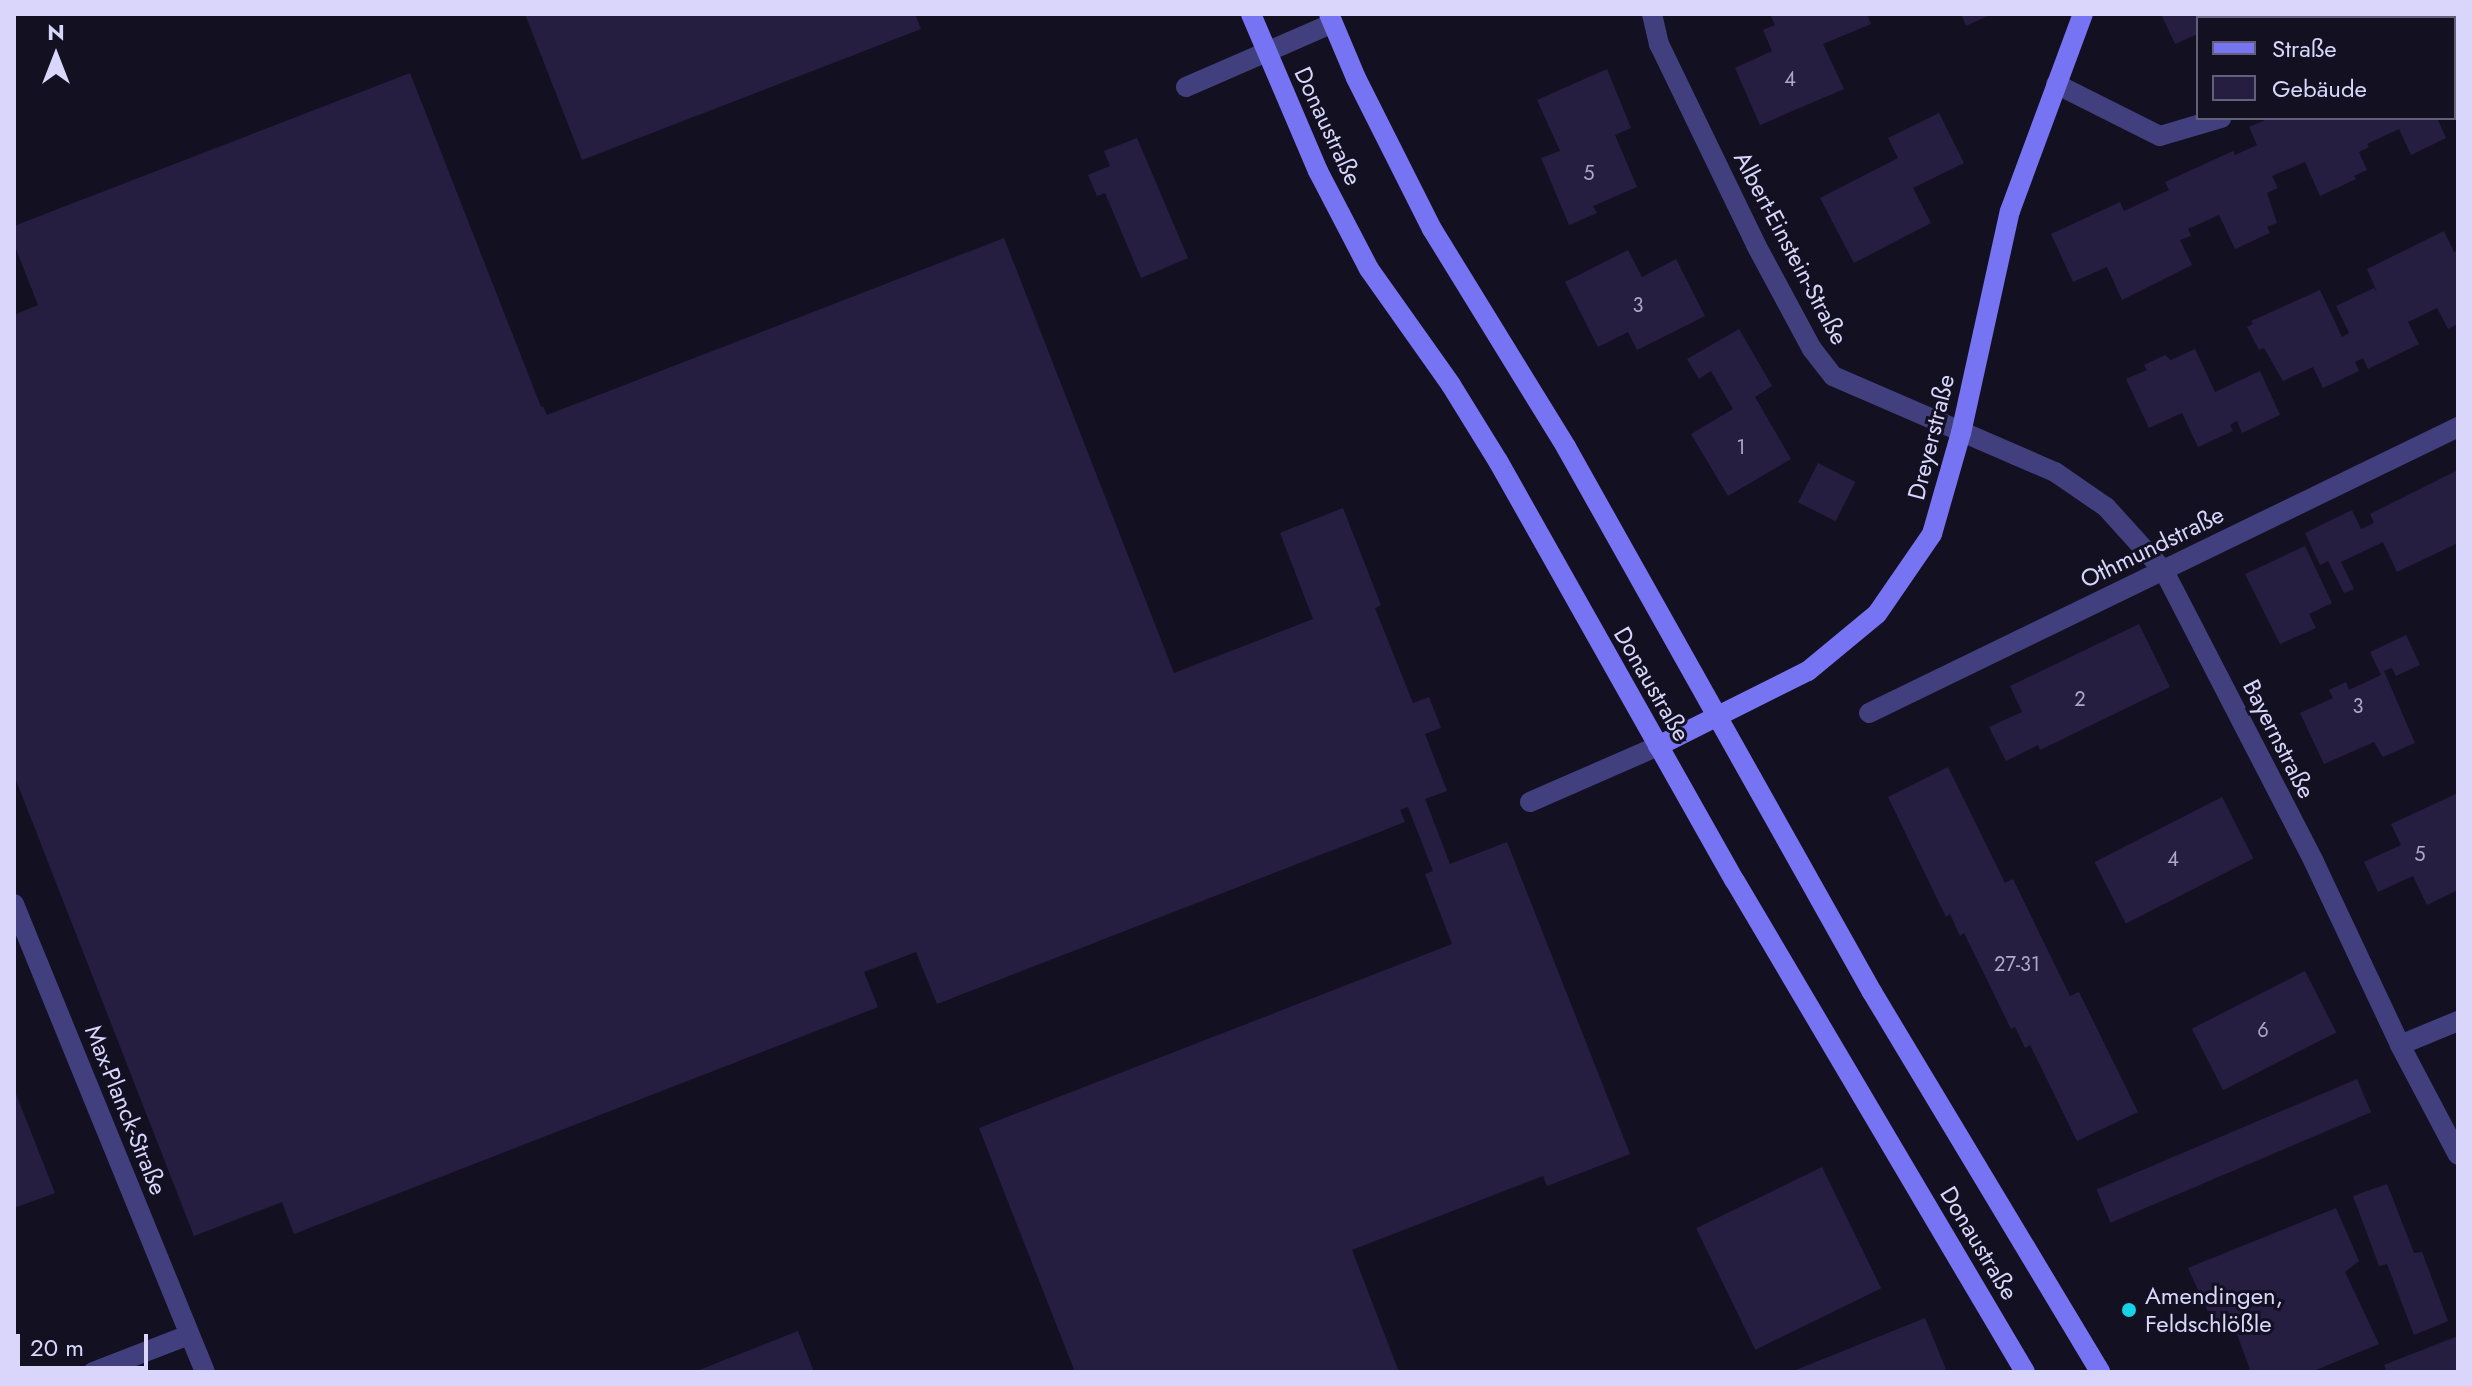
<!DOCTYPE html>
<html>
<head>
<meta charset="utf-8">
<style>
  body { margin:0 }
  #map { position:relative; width:2472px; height:1386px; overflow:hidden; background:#131022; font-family:Jost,sans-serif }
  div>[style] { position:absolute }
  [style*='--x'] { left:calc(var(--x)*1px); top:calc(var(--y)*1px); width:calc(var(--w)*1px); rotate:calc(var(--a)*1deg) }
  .building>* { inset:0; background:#251e41; transform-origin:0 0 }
  .lane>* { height:20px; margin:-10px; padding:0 10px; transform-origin:10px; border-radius:10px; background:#413f7d }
  .street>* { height:20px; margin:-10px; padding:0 10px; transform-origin:10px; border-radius:10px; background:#413f7d }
  .secondary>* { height:20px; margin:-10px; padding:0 10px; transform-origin:10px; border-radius:10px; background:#7774f3 }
  .dots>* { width:22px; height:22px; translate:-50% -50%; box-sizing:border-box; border:4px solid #131022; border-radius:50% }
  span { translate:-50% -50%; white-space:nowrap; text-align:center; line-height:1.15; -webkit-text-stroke:6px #131022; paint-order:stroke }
  .number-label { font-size:20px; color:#aca7cc }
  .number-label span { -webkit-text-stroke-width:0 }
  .street-label { font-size:24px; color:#d9d5fb }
  .poi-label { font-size:24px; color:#d9d5fb }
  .left { translate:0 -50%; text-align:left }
  .frame { position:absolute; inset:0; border:16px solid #d9d5fb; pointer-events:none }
  .legend { position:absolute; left:2196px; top:16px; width:260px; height:104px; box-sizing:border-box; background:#131022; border:2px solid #625f79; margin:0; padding:10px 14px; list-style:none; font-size:24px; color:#d9d5fb }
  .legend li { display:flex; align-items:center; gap:16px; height:40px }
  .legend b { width:40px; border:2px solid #625f79 }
  .north { position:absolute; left:16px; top:16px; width:80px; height:80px; -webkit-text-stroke:6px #131022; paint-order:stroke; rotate:0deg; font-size:22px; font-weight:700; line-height:32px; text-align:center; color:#d9d5fb }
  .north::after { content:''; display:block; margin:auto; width:28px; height:36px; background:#d9d5fb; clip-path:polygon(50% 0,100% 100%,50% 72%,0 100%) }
  .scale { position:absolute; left:16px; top:1334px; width:132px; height:36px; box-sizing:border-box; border:4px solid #d9d5fb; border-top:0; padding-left:10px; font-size:24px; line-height:28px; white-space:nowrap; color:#d9d5fb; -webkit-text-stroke:6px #131022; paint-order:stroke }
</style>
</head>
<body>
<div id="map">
  <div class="building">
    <i style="clip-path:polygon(525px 14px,915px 14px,921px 29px,582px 160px)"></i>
    <i style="clip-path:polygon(1770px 14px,1867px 14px,1871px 24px,1823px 44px,1844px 89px,1760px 125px,1735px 68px,1772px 51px,1763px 30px,1775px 25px)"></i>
    <i style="clip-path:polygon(1961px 14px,1992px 14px,1966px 26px)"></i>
    <i style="clip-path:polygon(2161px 14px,2241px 14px,2232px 18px,2198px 18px,2198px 34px,2175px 44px)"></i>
    <i style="left:2458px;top:33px;width:59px;height:4px;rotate:90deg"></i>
    <i style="clip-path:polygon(1607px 69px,1631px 128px,1615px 135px,1637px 187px,1593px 206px,1597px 213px,1569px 225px,1541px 158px,1560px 151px,1537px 100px)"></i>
    <i style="clip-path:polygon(410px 73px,541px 407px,543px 406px,547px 415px,1004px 238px,1174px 673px,1313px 619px,1280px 533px,1343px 508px,1381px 605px,1375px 608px,1413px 703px,1429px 697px,1441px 728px,1425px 734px,1447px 791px,1425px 799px,1450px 864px,1507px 842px,1630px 1154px,1547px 1186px,1543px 1176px,1352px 1250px,1399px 1372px,1075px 1372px,979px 1128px,1452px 944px,1425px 874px,1433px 871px,1408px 807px,1400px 810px,1405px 822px,937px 1004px,916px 952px,864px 972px,878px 1007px,294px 1234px,282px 1202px,194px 1236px,14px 775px,14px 315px,38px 305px,14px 244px,14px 226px)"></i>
    <i style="clip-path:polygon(1939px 113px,1964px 163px,1913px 188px,1931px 223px,1854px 263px,1820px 198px,1898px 158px,1888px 138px)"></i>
    <i style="clip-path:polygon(2270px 118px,2437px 118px,2446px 138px,2411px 155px,2399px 129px,2367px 144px,2369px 147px,2359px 152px,2367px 170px,2354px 176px,2356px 179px,2320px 196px,2305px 162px,2272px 176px,2278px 188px,2267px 193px,2277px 223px,2267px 227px,2270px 233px,2235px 249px,2219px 215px,2188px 229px,2191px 236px,2180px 240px,2192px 265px,2122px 300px,2107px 267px,2073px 282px,2051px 234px,2120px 202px,2124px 211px,2169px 190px,2165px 182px,2233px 151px,2235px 155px,2257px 145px,2249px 127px)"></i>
    <i style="clip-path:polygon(1137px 138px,1188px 258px,1141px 278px,1105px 193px,1097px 196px,1088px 175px,1110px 166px,1104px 151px)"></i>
    <i style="clip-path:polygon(2444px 231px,2454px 252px,2458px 250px,2458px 324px,2448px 329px,2437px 308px,2408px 322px,2419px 344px,2368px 369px,2363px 358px,2355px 362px,2359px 371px,2323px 388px,2313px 367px,2283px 381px,2264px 348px,2259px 350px,2247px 327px,2253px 324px,2251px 321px,2320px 290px,2342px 337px,2349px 333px,2336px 306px,2374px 288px,2377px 292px,2367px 269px)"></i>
    <i style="clip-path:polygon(1628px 250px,1642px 277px,1676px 259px,1705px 316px,1637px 350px,1628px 332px,1598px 347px,1565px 282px)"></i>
    <i style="clip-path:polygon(1739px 329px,1772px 386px,1755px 397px,1791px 459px,1728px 496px,1691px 434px,1733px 409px,1711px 371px,1699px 379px,1687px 359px)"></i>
    <i style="clip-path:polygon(2195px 349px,2215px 392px,2260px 371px,2280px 415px,2242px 433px,2237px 421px,2230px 425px,2233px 431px,2198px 447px,2182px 413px,2149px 428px,2126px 379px,2147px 370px,2144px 365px,2165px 355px,2171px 360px)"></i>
    <i style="left:1818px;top:463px;width:42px;height:44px;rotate:27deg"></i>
    <i style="clip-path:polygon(2458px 470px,2458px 543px,2397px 572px,2383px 542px,2341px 562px,2354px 589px,2344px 593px,2328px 561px,2320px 565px,2305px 533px,2352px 510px,2361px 529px,2374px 523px,2370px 514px)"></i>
    <i style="clip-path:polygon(2305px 546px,2332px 603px,2309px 614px,2316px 628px,2280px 644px,2245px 574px)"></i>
    <i style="clip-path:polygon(2139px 624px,2170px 687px,2040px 750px,2038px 745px,2006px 761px,1989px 727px,2022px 712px,2010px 686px)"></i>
    <i style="clip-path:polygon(2406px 635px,2420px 665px,2396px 676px,2392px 668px,2384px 671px,2415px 743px,2383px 757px,2374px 742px,2324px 764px,2300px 713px,2333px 698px,2329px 690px,2346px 682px,2349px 690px,2381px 675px,2370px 652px)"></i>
    <i style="clip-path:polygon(1948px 767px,2005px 883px,2013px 879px,2070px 996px,2079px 992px,2138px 1112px,2077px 1141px,2030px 1045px,2025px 1048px,2015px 1027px,2011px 1029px,1964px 933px,1960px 936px,1950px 914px,1946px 917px,1888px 797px)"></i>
    <i style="clip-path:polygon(2458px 793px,2458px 890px,2427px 905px,2413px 876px,2378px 892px,2364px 862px,2401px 845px,2391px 824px)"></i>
    <i style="left:2222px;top:797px;width:69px;height:143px;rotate:63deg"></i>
    <i style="left:2305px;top:971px;width:69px;height:127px;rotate:63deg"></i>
    <i style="left:2357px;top:1079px;width:36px;height:283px;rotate:67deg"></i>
    <i style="clip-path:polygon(14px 1089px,55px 1193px,14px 1208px)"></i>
    <i style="left:1822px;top:1167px;width:135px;height:140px;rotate:64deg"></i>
    <i style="clip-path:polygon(2387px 1184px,2414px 1253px,2422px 1252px,2448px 1321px,2414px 1335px,2387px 1264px,2379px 1266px,2353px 1196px)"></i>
    <i style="clip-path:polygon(2336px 1208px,2359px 1261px,2345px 1272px,2379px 1344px,2311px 1372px,2251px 1372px,2232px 1321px,2214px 1325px,2188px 1268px)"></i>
    <i style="clip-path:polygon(1925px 1318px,1947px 1372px,1791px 1372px)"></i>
    <i style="clip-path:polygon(798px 1331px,814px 1372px,694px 1372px)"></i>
    <i style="clip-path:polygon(2458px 1336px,2458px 1372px,2387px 1372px,2384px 1365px)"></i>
  </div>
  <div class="lane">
    <i style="--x:1186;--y:87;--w:160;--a:-23.5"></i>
    <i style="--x:1530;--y:802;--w:140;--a:-23.6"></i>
  </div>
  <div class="street">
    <i style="--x:1652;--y:14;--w:31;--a:77"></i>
    <i style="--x:1659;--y:44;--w:223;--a:64.2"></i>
    <i style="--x:1756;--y:245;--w:118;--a:61.7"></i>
    <i style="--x:1812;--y:349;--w:34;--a:52"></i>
    <i style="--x:1833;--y:376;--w:242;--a:23.4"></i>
    <i style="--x:2055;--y:472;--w:62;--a:34.5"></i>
    <i style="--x:2106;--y:507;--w:86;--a:47.8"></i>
    <i style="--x:2164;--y:571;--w:327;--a:62.7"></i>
    <i style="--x:2314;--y:862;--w:202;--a:64.8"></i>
    <i style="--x:2400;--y:1045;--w:124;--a:62.2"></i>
    <i style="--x:2434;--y:18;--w:9;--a:-27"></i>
    <i style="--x:2056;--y:84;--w:116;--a:26.6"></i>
    <i style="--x:2160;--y:136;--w:64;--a:-16.4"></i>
    <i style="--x:1869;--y:713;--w:655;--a:-25.9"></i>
    <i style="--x:14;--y:904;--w:505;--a:67.8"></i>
    <i style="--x:2400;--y:1045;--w:63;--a:-22.5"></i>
    <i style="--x:93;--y:1372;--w:103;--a:-21.1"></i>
  </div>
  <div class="secondary">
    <i style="--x:1251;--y:14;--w:171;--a:66.9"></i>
    <i style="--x:1318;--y:171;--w:110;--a:62.5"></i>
    <i style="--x:1369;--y:269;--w:142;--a:54.7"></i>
    <i style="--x:1451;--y:385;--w:89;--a:58.3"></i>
    <i style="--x:1498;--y:461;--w:482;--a:60.6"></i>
    <i style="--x:1735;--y:881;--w:570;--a:59.43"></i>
    <i style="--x:1329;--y:14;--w:69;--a:67.1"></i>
    <i style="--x:1356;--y:78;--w:169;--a:63.3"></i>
    <i style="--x:1432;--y:229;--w:256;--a:58.4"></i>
    <i style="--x:1566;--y:447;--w:625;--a:60.69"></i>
    <i style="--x:1872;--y:992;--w:443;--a:59"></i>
    <i style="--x:1658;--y:746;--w:168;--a:-26.6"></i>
    <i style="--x:1808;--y:671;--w:89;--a:-39.6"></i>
    <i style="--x:1877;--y:614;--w:97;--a:-55.5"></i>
    <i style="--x:1932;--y:534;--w:105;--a:-74"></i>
    <i style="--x:1961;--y:433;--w:227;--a:-77.6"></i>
    <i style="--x:2010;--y:211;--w:210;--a:-69.7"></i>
  </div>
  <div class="dots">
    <i style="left:2129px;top:1310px;background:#15d2e7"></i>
  </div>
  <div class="number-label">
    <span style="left:1790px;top:79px">4</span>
    <span style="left:1589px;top:173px">5</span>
    <span style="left:1638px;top:305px">3</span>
    <span style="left:1741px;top:447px">1</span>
    <span style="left:2080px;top:699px">2</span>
    <span style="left:2358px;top:706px">3</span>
    <span style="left:2420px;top:854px">5</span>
    <span style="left:2173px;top:859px">4</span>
    <span style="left:2017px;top:964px">27-31</span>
    <span style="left:2263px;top:1030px">6</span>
  </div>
  <div class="street-label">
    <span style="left:1328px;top:126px;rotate:65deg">Donaustraße</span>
    <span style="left:1791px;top:248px;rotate:62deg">Albert-Einstein-Straße</span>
    <span style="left:1931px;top:437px;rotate:-76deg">Dreyerstraße</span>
    <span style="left:2152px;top:547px;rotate:-26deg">Othmundstraße</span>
    <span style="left:1652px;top:684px;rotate:60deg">Donaustraße</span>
    <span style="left:2279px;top:739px;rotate:63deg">Bayernstraße</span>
    <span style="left:126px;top:1110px;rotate:68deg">Max-Planck-Straße</span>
    <span style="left:1979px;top:1243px;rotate:59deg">Donaustraße</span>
  </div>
  <div class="poi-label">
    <span class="left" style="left:2145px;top:1310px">Amendingen,<br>Feldschlößle</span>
  </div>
  <div class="frame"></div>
  <ul class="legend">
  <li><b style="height:10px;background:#7774f3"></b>Straße</li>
  <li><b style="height:22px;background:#251e41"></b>Gebäude</li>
  </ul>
  <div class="north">N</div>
  <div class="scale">20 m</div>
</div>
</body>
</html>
